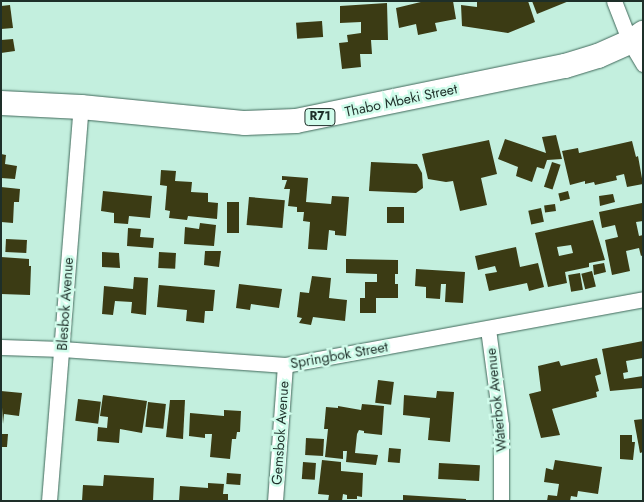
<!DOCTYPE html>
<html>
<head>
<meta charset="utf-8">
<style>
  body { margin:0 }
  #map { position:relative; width:644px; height:502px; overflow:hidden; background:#c3efde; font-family:Jost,sans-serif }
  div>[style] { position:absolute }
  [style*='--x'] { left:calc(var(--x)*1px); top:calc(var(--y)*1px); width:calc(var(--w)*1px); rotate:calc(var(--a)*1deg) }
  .building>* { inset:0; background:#3b3b14; transform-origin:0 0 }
  .roads { filter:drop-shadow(0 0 1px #40685a) drop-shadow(0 0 1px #40685a) }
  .street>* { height:15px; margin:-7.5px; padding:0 7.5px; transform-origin:7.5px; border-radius:7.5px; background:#fff }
  .primary>* { height:24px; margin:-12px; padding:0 12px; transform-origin:12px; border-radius:12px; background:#fff }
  span { translate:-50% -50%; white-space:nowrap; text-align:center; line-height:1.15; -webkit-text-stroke:5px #d0fceb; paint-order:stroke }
  .shield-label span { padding:1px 4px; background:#d0fceb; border:1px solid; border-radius:4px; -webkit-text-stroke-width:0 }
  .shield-label { font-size:12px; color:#1e2f29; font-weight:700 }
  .street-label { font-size:14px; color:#1e2f29 }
  .frame { position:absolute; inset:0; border:2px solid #1e2f29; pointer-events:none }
</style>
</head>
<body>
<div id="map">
  <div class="building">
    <i style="clip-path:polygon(425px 1px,453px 1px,456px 19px,435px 23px,437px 31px,418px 35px,416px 24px,399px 28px,396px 8px)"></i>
    <i style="clip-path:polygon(477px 1px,528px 1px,535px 22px,508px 33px,462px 26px,461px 5px,477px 7px)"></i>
    <i style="clip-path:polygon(532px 1px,569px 1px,537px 14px)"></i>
    <i style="clip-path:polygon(387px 3px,388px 40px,371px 40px,372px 54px,360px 54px,361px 67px,342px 69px,339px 43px,348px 42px,347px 35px,361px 33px,361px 22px,340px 23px,340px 6px)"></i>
    <i style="clip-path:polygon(10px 5px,13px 28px,1px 29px,1px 6px)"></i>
    <i style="left:322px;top:21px;width:16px;height:26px;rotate:86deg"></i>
    <i style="clip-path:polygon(13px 39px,15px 51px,1px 53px,1px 40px)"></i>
    <i style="clip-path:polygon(556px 135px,562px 159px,547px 160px,544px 169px,537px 167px,532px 182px,516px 176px,518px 167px,498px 159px,505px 139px,546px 153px,542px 137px)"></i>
    <i style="clip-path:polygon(489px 140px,497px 174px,481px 178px,487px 205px,460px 211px,453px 181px,446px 182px,428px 179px,422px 154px)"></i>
    <i style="clip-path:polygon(632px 141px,636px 157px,638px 156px,643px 184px,627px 187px,624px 174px,616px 176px,617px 180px,595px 185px,594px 182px,585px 184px,585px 181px,570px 185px,562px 151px,578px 148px,579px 153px)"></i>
    <i style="clip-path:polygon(1px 154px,6px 155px,5px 164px,17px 166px,15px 179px,1px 178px)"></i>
    <i style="clip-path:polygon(371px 162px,417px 164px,422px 173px,423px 188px,416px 193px,369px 191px)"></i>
    <i style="left:552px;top:162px;width:9px;height:26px;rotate:18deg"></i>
    <i style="clip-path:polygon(161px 170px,176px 171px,175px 181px,192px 182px,191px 192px,208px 193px,208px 202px,218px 203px,217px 219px,188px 216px,187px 220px,169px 218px,170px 211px,165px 210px,167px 186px,160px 185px)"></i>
    <i style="clip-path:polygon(282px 176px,308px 178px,306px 202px,331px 204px,332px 196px,349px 197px,346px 236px,335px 235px,335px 231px,329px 230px,327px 250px,308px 249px,310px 222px,303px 221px,304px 212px,297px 212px,297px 207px,288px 206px,290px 189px,284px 189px,287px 180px,282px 180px)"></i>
    <i style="clip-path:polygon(1px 187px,20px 189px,19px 202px,14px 202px,13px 223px,1px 222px)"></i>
    <i style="clip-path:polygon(103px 191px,152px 196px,150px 218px,129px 216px,128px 224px,114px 223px,114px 213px,101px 211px)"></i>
    <i style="left:568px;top:191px;width:8px;height:10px;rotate:76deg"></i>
    <i style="clip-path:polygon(613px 194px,615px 202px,600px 206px,599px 196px)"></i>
    <i style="left:249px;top:197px;width:36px;height:28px;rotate:5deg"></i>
    <i style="left:227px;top:202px;width:12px;height:31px"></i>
    <i style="clip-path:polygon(642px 203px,643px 221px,636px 222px,639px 236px,643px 235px,643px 255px,641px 256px,639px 248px,626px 251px,630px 271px,612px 275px,605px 240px,618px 237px,615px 225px,602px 228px,599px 212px)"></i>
    <i style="left:555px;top:204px;width:7px;height:11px;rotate:82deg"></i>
    <i style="left:387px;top:207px;width:17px;height:16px"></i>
    <i style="left:541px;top:208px;width:14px;height:13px;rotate:78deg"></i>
    <i style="clip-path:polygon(evenodd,593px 220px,605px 260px,589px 263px,589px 267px,565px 272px,567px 283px,548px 287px,535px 233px,593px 220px,571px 245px,573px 253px,559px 256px,557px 247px,571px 245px)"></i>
    <i style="clip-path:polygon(200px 223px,216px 225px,214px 246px,184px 244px,185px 227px,199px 229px)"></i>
    <i style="clip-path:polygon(128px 228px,141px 229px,140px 237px,154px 238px,153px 248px,127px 246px)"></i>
    <i style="left:6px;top:239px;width:21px;height:13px;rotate:3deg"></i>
    <i style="clip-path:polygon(516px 247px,520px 267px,538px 263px,544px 287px,529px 291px,527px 283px,489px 291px,485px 274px,497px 272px,495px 266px,478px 270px,475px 256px)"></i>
    <i style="clip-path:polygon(205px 251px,221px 251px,219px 267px,204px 265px)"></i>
    <i style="clip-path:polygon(102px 252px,119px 253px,120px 268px,102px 267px)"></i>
    <i style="left:159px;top:252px;width:17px;height:16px;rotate:3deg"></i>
    <i style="clip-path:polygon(1px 257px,29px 259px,29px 266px,31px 266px,30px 295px,1px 294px)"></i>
    <i style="clip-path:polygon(346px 259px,398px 260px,398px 274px,395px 274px,395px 284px,398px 284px,398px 298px,376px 298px,376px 313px,360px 313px,360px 298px,365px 298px,365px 282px,377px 282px,377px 274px,346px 273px)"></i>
    <i style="clip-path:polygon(604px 263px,606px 272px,594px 275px,593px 265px)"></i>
    <i style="clip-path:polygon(416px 269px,465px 272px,463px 303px,445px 302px,446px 284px,441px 284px,440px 299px,426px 298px,426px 287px,415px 286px)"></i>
    <i style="left:592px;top:271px;width:16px;height:11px;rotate:76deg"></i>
    <i style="left:580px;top:273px;width:17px;height:12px;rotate:80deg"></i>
    <i style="clip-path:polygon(312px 276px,331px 278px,329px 298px,347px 300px,345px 321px,313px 317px,311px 325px,299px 323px,302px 318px,297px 317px,300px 292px,309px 293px)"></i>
    <i style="clip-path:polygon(134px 277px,148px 278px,146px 315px,131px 313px,132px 302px,115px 301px,113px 315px,102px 314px,104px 286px,133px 289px)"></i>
    <i style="clip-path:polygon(239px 284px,282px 289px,279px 308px,251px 304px,250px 310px,236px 308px)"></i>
    <i style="clip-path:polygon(159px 285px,215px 290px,213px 311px,205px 311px,204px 323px,186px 321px,187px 310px,157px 307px)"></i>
    <i style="clip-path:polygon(643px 341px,643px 358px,626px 361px,628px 372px,623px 373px,624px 379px,643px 376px,643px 388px,610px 391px,602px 349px)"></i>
    <i style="clip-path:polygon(597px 358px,601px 374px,595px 376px,599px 391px,596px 392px,597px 397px,552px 409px,560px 435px,541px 438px,529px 394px,541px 391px,538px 366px,559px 361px,561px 366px)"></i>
    <i style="left:378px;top:380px;width:16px;height:23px;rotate:7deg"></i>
    <i style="clip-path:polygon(1px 391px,22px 393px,19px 416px,4px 414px,3px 424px)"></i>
    <i style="clip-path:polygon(437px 391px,454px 392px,450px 442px,428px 440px,430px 418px,403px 415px,404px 395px,436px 398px)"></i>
    <i style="clip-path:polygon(103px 395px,147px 401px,142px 433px,120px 429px,119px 443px,97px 441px,98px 427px,107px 428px,108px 417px,100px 416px)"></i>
    <i style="left:78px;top:399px;width:23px;height:22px;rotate:7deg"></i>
    <i style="clip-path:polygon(170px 400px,185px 400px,183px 439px,166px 437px)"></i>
    <i style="left:148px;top:402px;width:18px;height:25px;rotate:6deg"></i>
    <i style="clip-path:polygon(362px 404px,384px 406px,382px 435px,364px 433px,364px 431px,359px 430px,357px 434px,355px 453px,378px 455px,376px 465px,346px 462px,347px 451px,343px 451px,343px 459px,325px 457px,328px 429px,324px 429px,326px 407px,338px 408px,338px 406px,361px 410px)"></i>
    <i style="clip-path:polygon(224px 410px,241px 411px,240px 432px,237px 432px,236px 439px,232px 439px,230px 459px,210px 457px,212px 434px,205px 434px,205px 438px,189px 436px,190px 413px,224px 416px)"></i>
    <i style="clip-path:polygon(643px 419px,643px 452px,640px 453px,634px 420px)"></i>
    <i style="clip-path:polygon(1px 434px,8px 434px,7px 447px,1px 447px)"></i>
    <i style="clip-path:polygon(620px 435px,632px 435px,632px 442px,635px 442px,633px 460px,620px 459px)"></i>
    <i style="left:306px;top:438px;width:18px;height:17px;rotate:3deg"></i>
    <i style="left:389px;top:448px;width:12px;height:14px;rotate:5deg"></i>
    <i style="clip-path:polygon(322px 460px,341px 462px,341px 471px,363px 473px,362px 497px,357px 496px,357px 499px,347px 499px,347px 495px,343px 494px,342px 501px,328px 501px,329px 495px,318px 494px)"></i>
    <i style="clip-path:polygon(555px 460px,602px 467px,598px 494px,578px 491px,577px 497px,571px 496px,570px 501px,547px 501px,548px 495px,557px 496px,559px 484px,544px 482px,546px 468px,553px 470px)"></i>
    <i style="left:303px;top:462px;width:13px;height:17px;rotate:4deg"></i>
    <i style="left:439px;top:463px;width:41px;height:16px;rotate:3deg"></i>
    <i style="left:227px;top:473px;width:14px;height:11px;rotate:4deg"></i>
    <i style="clip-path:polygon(104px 475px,154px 478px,153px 501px,82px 501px,83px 485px,103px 486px)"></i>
    <i style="clip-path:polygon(208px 483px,224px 484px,223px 494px,228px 494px,228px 501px,179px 501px,180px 486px,208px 488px)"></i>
    <i style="clip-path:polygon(403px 495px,466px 499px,466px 501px,403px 501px)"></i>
  </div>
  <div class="roads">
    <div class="street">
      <i style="--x:614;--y:1;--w:44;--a:68.7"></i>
      <i style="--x:630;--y:42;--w:26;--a:59"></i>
      <i style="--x:488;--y:329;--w:97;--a:82.3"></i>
      <i style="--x:501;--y:425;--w:76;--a:90"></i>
      <i style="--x:1;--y:347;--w:61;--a:1.9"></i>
      <i style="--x:62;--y:349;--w:224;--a:4.1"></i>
      <i style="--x:285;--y:365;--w:364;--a:-10.4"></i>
      <i style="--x:49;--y:501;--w:395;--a:-85.4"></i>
      <i style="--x:275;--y:501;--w:136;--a:-85.8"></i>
    </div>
    <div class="primary">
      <i style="--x:1;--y:103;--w:80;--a:2.9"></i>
      <i style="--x:81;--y:107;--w:165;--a:5.6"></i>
      <i style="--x:245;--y:123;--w:51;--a:-2.2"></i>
      <i style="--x:296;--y:121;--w:275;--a:-11.6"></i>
      <i style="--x:565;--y:66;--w:34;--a:-17"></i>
      <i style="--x:598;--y:56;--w:35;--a:-24"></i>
      <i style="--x:630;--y:42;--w:16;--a:-35"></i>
    </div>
  </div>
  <div class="shield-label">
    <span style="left:320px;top:117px">R71</span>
  </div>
  <div class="street-label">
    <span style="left:401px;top:100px;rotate:-12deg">Thabo Mbeki Street</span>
    <span style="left:65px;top:304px;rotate:-86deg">Blesbok Avenue</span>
    <span style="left:339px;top:355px;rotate:-10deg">Springbok Street</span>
    <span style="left:496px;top:400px;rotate:-96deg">Waterbok Avenue</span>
    <span style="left:280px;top:433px;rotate:-86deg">Gemsbok Avenue</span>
  </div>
  <div class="frame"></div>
</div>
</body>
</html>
